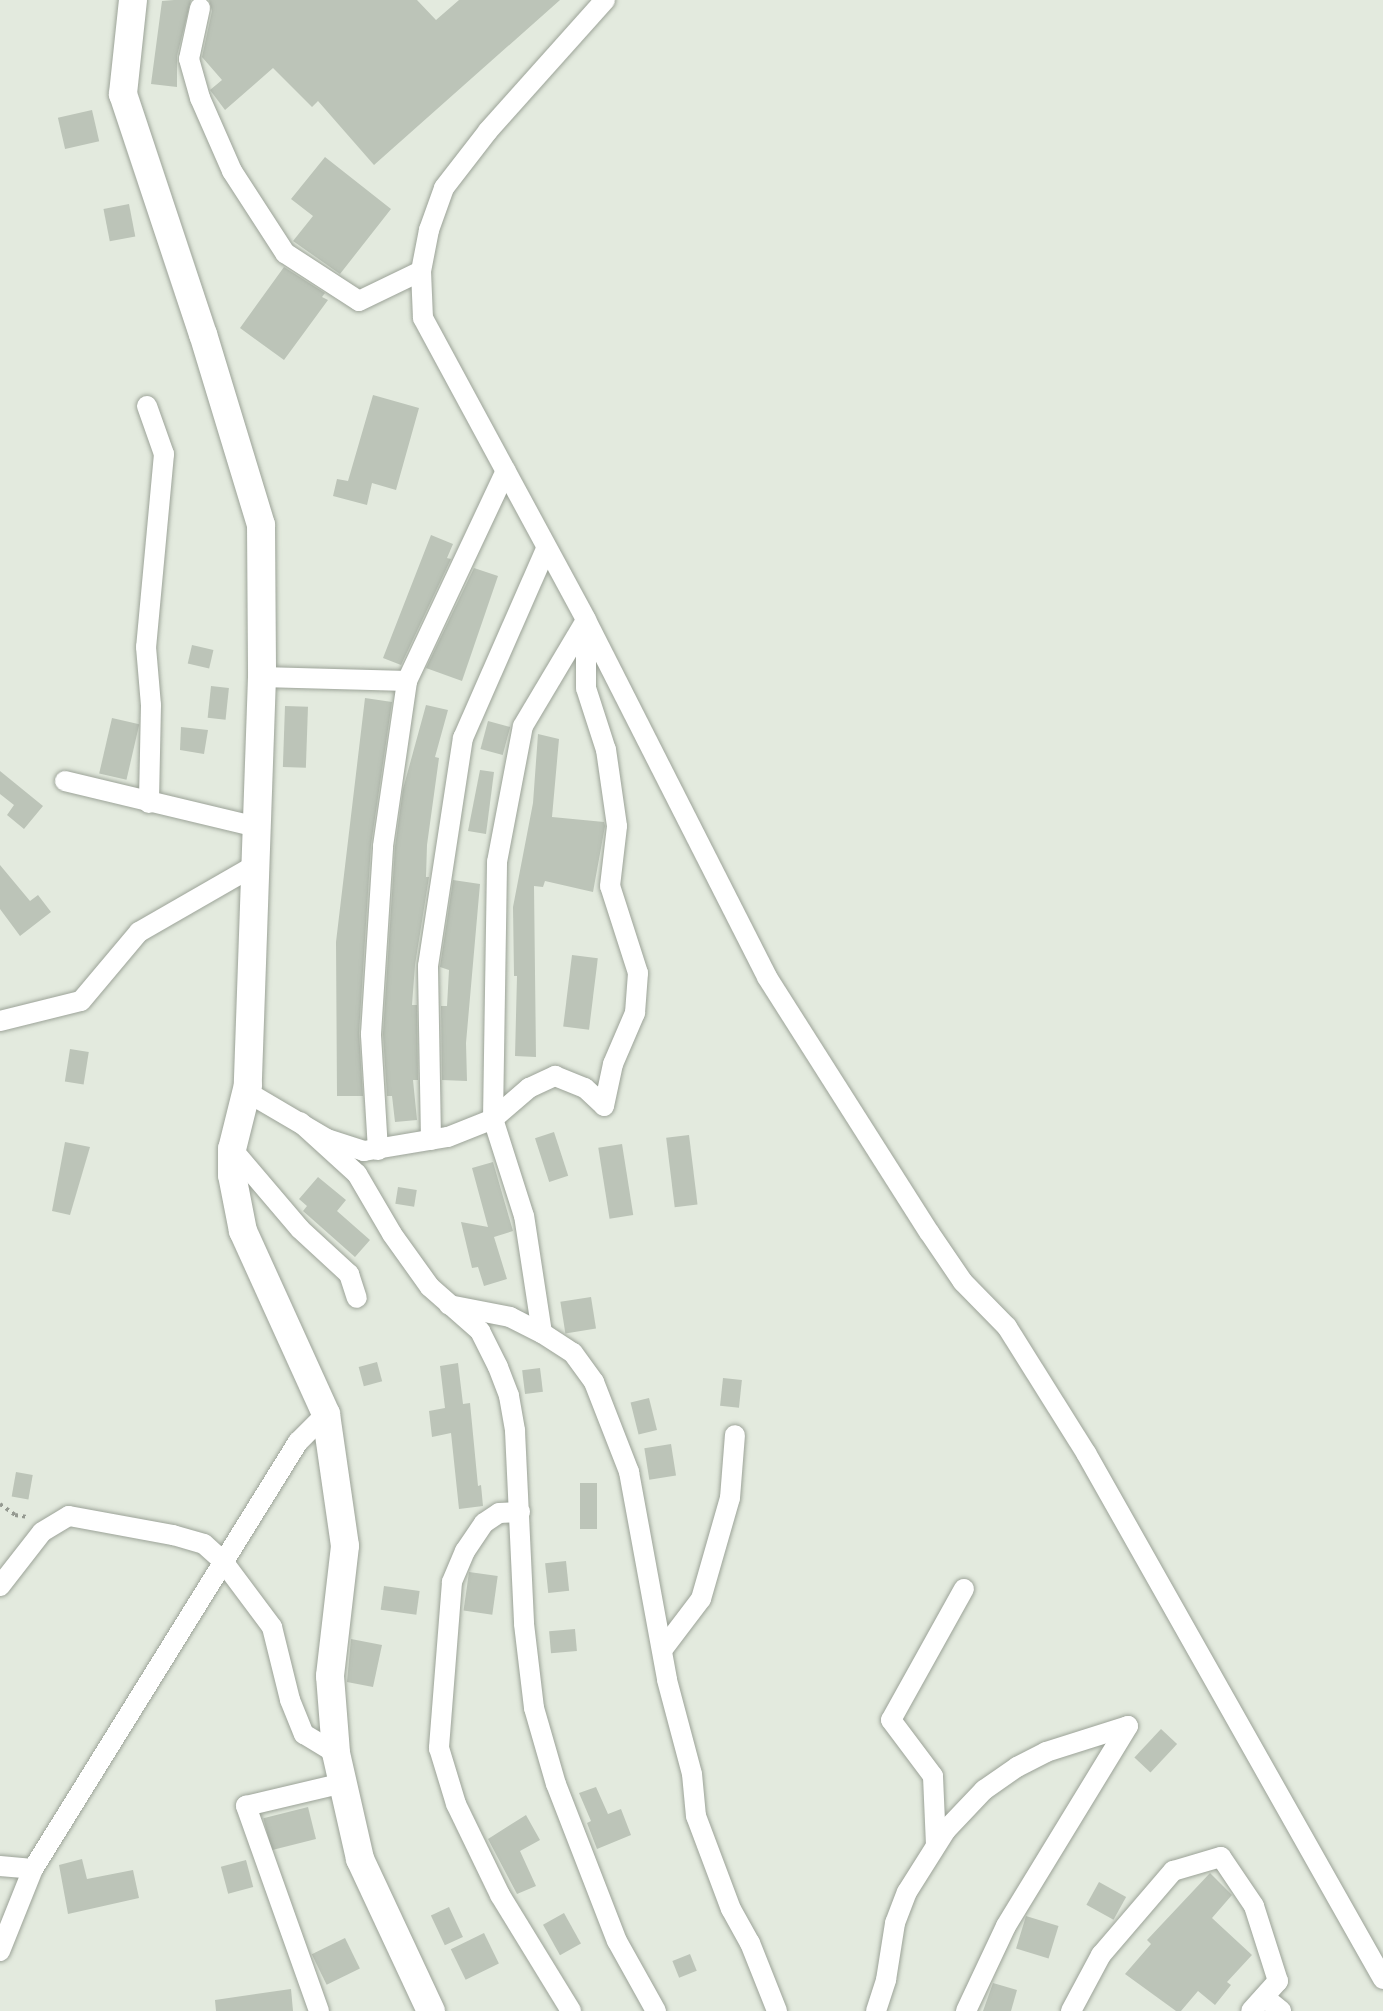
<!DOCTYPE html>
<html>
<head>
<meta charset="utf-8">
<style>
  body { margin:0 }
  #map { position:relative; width:1383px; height:2011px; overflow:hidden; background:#e3eade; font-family:Montserrat,sans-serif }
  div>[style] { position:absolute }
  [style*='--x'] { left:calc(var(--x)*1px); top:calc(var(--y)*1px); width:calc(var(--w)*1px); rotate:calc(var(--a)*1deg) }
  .building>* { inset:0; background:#bcc4b8; transform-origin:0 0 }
  .path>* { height:4px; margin-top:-2px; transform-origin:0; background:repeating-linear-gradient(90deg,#959a91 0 3px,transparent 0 7.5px) }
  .roads { filter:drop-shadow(0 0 2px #9ca398) drop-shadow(0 0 2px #9ca398) }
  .minor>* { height:20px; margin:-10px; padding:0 10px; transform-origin:10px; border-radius:10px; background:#fff }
  .secondary>* { height:28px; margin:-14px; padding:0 14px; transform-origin:14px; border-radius:14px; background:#fff }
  span { translate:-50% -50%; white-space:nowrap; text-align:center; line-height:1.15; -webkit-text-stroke:4.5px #fff; paint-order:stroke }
</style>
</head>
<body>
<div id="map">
  <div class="building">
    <i style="clip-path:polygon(174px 0,191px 0,177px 56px,177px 87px,151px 84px,162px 1px)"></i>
    <i style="clip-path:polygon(209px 0,417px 0,436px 20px,459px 0,560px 0,374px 165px,318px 101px,312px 107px,273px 68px,225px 110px,210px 90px,222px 80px,202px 57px,212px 11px)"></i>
    <i style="left:92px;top:110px;width:32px;height:35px;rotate:77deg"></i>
    <i style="clip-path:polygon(325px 157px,391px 209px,340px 274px,293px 241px,313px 216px,291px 199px)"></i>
    <i style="left:129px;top:204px;width:33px;height:26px;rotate:79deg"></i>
    <i style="clip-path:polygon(284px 267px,325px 293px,322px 297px,328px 300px,284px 360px,240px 328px)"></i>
    <i style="clip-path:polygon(373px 395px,419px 408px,396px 490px,372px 483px,367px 505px,333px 496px,337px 479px,348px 481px)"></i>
    <i style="clip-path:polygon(431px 535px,453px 544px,447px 558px,451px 559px,401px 665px,383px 658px)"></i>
    <i style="clip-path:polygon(474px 568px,498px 576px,462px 681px,426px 668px)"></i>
    <i style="left:192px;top:645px;width:22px;height:19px;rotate:13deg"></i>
    <i style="left:211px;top:686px;width:18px;height:32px;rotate:6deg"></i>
    <i style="clip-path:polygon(365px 698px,392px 702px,371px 845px,359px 1033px,363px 1096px,337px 1096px,336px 942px)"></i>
    <i style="clip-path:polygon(426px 705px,448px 710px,435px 757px,439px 758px,427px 845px,426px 877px,429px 877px,415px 965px,412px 1005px,417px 1005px,418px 1080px,413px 1080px,417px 1120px,395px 1122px,392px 1096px,387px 1096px,383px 1034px,395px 847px,403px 789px)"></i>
    <i style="left:285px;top:706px;width:23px;height:61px;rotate:2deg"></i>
    <i style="left:112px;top:718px;width:28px;height:57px;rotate:13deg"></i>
    <i style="left:488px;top:721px;width:23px;height:29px;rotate:15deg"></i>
    <i style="clip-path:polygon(181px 727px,208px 730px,204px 754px,180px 750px)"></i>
    <i style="clip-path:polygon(538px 734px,559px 739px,552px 817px,604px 822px,605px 826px,593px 892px,545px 881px,543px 887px,534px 886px,536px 1057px,515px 1056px,517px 976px,514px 976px,513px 907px,533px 803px)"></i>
    <i style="clip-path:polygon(480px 770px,494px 772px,486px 834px,468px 831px)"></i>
    <i style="clip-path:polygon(0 771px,43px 806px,24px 829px,7px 815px,14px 805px,0 794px)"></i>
    <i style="clip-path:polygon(0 865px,30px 901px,38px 895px,51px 912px,20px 936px,0 909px)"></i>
    <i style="clip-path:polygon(453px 880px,480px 884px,466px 1043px,467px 1081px,442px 1080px,441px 1006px,447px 1006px,449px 970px,440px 967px)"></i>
    <i style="left:572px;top:955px;width:26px;height:72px;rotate:7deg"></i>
    <i style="left:70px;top:1049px;width:19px;height:33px;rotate:9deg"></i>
    <i style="left:554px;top:1132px;width:46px;height:20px;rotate:72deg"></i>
    <i style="left:689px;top:1135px;width:70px;height:23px;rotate:83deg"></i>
    <i style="clip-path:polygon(65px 1142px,90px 1147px,70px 1215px,52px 1211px)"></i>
    <i style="left:622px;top:1144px;width:72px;height:24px;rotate:81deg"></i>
    <i style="clip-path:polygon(493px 1162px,513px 1231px,494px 1237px,507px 1279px,484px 1286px,478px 1267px,472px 1268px,461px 1222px,488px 1227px,472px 1168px)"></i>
    <i style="clip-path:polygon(318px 1177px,346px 1200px,337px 1211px,370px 1240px,355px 1257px,303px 1211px,307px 1206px,299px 1199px)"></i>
    <i style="left:398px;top:1187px;width:19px;height:17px;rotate:9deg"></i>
    <i style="left:591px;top:1297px;width:32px;height:31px;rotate:81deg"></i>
    <i style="left:377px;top:1362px;width:20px;height:19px;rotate:75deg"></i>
    <i style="clip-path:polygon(458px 1363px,463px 1404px,470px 1403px,478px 1486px,481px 1485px,483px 1506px,459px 1509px,451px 1433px,432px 1437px,429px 1411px,445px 1408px,440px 1366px)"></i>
    <i style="left:540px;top:1368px;width:24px;height:18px;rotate:83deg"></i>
    <i style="left:723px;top:1378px;width:19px;height:28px;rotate:6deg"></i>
    <i style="left:649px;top:1398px;width:33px;height:19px;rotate:76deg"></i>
    <i style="left:671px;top:1444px;width:32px;height:27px;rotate:81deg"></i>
    <i style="left:16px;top:1472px;width:17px;height:25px;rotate:10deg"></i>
    <i style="left:580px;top:1483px;width:17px;height:46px"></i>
    <i style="left:566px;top:1561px;width:30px;height:21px;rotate:84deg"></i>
    <i style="left:469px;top:1572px;width:29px;height:39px;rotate:8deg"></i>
    <i style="left:384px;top:1586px;width:36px;height:24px;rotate:8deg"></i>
    <i style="left:575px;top:1629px;width:22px;height:26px;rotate:85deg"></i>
    <i style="clip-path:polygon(351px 1639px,382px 1645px,373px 1687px,347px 1682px)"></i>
    <i style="left:1161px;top:1729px;width:22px;height:39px;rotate:43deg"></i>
    <i style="clip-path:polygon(596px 1787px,608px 1814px,621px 1809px,631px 1835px,597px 1849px,587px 1823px,591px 1821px,579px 1793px)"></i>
    <i style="left:308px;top:1807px;width:33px;height:46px;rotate:76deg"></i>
    <i style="clip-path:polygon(526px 1815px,540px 1840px,520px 1851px,536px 1886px,517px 1894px,488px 1839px)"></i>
    <i style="clip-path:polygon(82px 1859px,87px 1879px,133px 1870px,139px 1898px,68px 1914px,59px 1865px)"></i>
    <i style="left:246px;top:1860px;width:28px;height:26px;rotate:75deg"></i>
    <i style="clip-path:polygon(1210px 1873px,1232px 1895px,1212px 1918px,1252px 1955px,1227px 1982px,1231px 1985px,1215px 2005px,1198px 1991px,1181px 2011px,1176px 2011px,1125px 1974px,1151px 1944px,1147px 1940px)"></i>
    <i style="left:1099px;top:1882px;width:31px;height:26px;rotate:29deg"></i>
    <i style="left:449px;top:1907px;width:33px;height:20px;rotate:65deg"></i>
    <i style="left:564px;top:1913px;width:35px;height:24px;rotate:61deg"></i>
    <i style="left:1026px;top:1916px;width:34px;height:34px;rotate:17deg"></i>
    <i style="left:484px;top:1933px;width:34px;height:37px;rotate:64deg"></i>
    <i style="left:345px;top:1938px;width:34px;height:37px;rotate:64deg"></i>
    <i style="left:690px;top:1954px;width:18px;height:19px;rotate:68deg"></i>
    <i style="clip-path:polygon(993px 1983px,1017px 1990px,1011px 2011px,983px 2011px)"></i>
    <i style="clip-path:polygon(291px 1989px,293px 2011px,216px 2011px,215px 2000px)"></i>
  </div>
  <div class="path">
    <i style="--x:0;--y:1504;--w:19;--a:36"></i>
    <i style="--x:15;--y:1515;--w:12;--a:9"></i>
  </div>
  <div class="roads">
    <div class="minor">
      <i style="--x:605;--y:0;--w:176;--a:131.8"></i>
      <i style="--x:488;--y:131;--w:72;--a:127.7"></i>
      <i style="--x:444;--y:188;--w:45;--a:109.7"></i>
      <i style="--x:429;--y:230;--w:42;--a:101"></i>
      <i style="--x:421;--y:271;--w:47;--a:87.6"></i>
      <i style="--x:423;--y:318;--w:343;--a:61.6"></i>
      <i style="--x:586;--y:620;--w:400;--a:63.1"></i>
      <i style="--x:767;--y:977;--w:302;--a:57.6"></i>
      <i style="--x:929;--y:1232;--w:60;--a:55.8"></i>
      <i style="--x:963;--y:1282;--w:63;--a:45.6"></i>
      <i style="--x:1007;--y:1327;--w:149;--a:57.9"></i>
      <i style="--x:1086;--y:1453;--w:604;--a:60.55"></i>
      <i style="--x:200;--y:8;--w:52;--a:102.2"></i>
      <i style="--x:189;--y:59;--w:41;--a:74.2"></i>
      <i style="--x:200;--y:98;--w:80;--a:66.3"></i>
      <i style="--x:232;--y:171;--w:98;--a:57.1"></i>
      <i style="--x:285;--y:253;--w:88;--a:33"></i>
      <i style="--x:359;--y:301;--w:69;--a:-25.8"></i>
      <i style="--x:147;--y:406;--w:51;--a:70.5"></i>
      <i style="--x:164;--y:454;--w:194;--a:95.3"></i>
      <i style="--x:146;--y:647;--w:58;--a:85.1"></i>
      <i style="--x:151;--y:705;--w:98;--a:91.2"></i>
      <i style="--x:262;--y:677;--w:145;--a:1.6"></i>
      <i style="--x:65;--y:781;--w:196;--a:13.5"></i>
      <i style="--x:0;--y:1021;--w:83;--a:-13.9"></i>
      <i style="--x:81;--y:1001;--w:90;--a:-50"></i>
      <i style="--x:139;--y:932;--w:133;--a:-29.9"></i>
      <i style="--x:247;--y:1092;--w:93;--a:30.4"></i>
      <i style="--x:327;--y:1139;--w:39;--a:18"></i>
      <i style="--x:364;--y:1151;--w:85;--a:-9.5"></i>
      <i style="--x:448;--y:1137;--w:48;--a:-21.8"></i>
      <i style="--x:493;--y:1119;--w:48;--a:-40.7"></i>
      <i style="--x:529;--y:1088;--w:29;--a:-25"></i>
      <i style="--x:555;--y:1076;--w:32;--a:22"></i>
      <i style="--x:585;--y:1088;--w:26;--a:43"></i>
      <i style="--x:604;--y:1106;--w:43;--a:-77.9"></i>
      <i style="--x:613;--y:1064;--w:56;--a:-66.7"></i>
      <i style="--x:635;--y:1013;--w:40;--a:-85.7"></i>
      <i style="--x:638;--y:973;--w:91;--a:-107.8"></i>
      <i style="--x:610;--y:886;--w:60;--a:-83.3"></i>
      <i style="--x:617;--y:826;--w:77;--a:-98.2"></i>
      <i style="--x:606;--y:750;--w:65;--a:-107.9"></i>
      <i style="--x:586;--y:688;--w:66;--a:-90"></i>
      <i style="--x:300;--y:1122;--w:77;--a:42.4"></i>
      <i style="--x:357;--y:1174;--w:69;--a:59.7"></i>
      <i style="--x:392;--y:1234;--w:65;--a:54.4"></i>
      <i style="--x:430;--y:1287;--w:67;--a:41.3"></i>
      <i style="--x:480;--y:1331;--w:40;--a:63.4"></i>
      <i style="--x:498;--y:1367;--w:31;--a:69"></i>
      <i style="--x:509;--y:1396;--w:36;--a:80"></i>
      <i style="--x:515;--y:1431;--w:193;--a:87.3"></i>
      <i style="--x:524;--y:1624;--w:85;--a:83.2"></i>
      <i style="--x:534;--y:1708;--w:79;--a:73.9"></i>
      <i style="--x:556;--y:1784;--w:168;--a:68.8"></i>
      <i style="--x:617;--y:1941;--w:80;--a:60.9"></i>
      <i style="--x:431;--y:1140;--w:174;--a:-91"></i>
      <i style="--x:428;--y:966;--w:231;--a:-81.3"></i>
      <i style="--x:463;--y:738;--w:206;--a:-66.3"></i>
      <i style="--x:232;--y:1149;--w:105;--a:49.6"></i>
      <i style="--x:300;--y:1229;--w:67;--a:42.6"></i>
      <i style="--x:349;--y:1274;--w:25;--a:72"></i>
      <i style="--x:378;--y:1150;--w:116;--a:-93.5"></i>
      <i style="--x:371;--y:1034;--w:188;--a:-86.3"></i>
      <i style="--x:383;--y:846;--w:167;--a:-81.7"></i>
      <i style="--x:407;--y:681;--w:232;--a:-64.8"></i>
      <i style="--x:449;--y:1305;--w:62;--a:11.1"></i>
      <i style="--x:510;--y:1317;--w:36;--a:27"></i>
      <i style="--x:542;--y:1333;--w:37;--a:33"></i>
      <i style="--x:573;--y:1353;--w:36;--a:54"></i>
      <i style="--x:594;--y:1382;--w:97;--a:68.7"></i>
      <i style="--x:629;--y:1472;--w:211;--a:79.6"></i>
      <i style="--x:667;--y:1680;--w:97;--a:75.1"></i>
      <i style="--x:692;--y:1774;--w:42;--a:84.6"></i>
      <i style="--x:696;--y:1816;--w:99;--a:69.4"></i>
      <i style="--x:731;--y:1909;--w:39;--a:61"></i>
      <i style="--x:750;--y:1943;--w:73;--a:68.3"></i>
      <i style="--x:542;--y:1333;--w:118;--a:-98.7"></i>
      <i style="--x:524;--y:1216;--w:102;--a:-107.7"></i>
      <i style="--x:493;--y:1119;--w:257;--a:-89.1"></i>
      <i style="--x:497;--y:862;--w:138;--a:-79.2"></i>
      <i style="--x:523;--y:726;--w:121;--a:-59.2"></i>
      <i style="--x:520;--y:1512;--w:21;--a:177"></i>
      <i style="--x:499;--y:1513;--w:18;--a:146"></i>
      <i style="--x:484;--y:1523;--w:34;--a:124"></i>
      <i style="--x:465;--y:1551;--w:34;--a:113"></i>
      <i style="--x:452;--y:1582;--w:167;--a:94.5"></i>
      <i style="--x:439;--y:1748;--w:59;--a:73.1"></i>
      <i style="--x:456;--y:1804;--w:101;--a:64.2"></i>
      <i style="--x:500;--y:1895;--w:136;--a:58.5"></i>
      <i style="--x:0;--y:1586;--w:68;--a:-52.1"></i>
      <i style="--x:42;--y:1532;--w:31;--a:-31"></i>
      <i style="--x:69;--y:1516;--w:106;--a:10.4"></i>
      <i style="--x:173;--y:1535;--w:32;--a:16"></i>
      <i style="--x:204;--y:1544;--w:24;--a:42"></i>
      <i style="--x:222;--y:1560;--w:84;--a:53.3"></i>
      <i style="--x:272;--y:1627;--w:75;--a:76.1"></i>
      <i style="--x:290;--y:1700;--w:37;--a:68"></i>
      <i style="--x:304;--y:1734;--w:37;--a:31"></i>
      <i style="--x:663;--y:1649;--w:63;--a:-52.8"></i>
      <i style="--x:701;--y:1599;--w:105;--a:-74"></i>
      <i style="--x:730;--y:1498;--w:63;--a:-85.5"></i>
      <i style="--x:936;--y:1845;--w:69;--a:-92.5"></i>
      <i style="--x:933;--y:1776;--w:70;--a:-126.9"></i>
      <i style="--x:891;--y:1720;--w:150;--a:-60.9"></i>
      <i style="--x:0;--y:1866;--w:33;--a:5"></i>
      <i style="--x:0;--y:1951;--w:88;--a:-68.1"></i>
      <i style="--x:33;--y:1869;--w:503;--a:-58.18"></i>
      <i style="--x:298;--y:1442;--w:40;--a:-45"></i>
      <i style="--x:1264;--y:1997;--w:22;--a:39"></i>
      <i style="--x:319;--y:2011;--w:218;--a:-109.6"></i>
      <i style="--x:246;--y:1806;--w:100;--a:-13.3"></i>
      <i style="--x:876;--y:2011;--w:33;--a:-72"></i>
      <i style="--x:886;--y:1980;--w:58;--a:-81"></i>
      <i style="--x:895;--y:1923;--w:33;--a:-69"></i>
      <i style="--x:907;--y:1892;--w:73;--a:-57.8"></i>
      <i style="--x:946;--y:1830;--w:55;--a:-46.5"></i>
      <i style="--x:984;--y:1790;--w:40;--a:-34.9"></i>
      <i style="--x:1017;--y:1767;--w:33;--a:-27"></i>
      <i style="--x:1046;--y:1752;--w:86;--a:-17.6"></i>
      <i style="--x:1128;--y:1726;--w:234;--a:121.4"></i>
      <i style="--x:1006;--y:1926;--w:94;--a:115.2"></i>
      <i style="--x:1071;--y:2011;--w:64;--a:-61.8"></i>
      <i style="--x:1101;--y:1955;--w:111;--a:-49.4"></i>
      <i style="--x:1173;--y:1871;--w:50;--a:-16.3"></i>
      <i style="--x:1221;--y:1857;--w:59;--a:56"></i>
      <i style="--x:1254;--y:1906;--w:79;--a:72.3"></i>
      <i style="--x:1278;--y:1981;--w:40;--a:132"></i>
    </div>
    <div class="secondary">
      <i style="--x:133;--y:0;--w:95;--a:96.1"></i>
      <i style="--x:123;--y:94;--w:253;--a:71.6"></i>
      <i style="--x:203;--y:334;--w:200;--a:73.1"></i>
      <i style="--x:261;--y:525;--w:152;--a:89.6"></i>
      <i style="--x:262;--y:677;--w:408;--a:92"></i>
      <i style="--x:248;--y:1085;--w:66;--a:104"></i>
      <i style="--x:232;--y:1149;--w:26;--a:90"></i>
      <i style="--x:232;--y:1175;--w:57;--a:78.9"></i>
      <i style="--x:243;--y:1231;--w:201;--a:65.6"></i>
      <i style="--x:326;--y:1414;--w:133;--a:81.8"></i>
      <i style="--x:345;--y:1546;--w:131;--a:96.6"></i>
      <i style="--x:330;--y:1676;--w:77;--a:85.5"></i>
      <i style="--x:336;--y:1753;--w:109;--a:77.2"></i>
      <i style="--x:360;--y:1859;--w:168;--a:65"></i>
    </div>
  </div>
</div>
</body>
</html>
